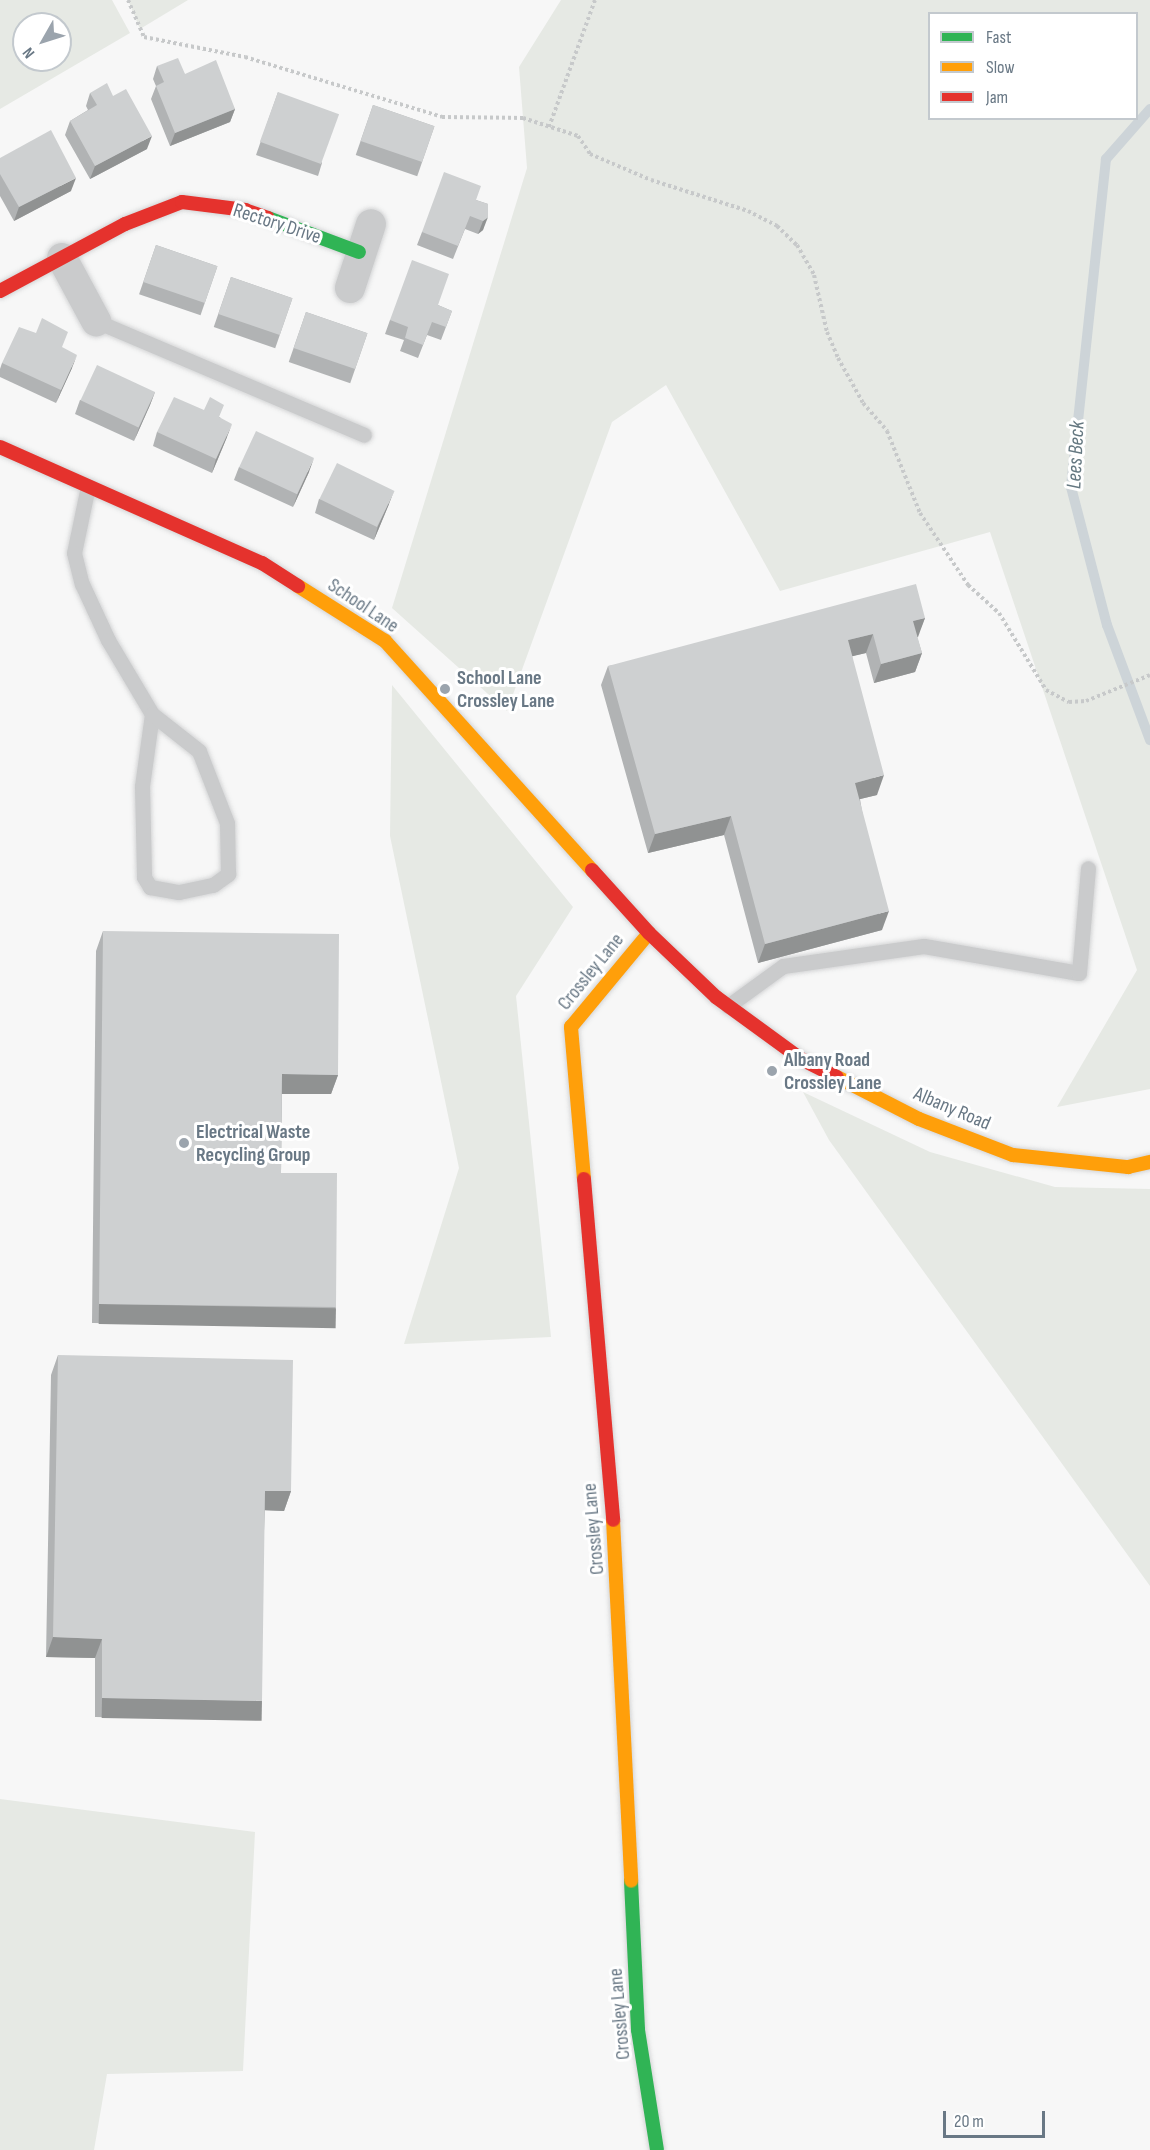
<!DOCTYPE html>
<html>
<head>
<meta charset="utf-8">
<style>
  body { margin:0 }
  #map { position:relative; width:1150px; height:2150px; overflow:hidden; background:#f7f7f7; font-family:"Sofia Sans Condensed",sans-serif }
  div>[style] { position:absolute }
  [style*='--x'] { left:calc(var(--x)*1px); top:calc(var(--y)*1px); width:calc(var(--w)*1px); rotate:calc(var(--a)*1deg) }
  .green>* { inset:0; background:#e6e9e4 }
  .stream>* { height:10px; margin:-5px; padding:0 5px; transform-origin:5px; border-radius:5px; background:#cdd4d8 }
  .path>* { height:4px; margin-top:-2px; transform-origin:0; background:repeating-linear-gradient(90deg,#c7c9ca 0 3px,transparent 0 6px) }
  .roads { filter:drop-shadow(0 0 2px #d4d5d6) drop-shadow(0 0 2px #d4d5d6) }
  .lane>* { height:15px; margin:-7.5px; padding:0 7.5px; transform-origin:7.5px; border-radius:7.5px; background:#cacbcc }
  .street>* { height:30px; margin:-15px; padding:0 15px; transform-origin:15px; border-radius:15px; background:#cacbcc }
  .fast>* { height:14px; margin:-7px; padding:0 7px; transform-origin:7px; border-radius:7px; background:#30b455 }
  .slow>* { height:14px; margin:-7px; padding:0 7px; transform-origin:7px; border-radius:7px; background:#ff9f0a }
  .jam>* { height:14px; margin:-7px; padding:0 7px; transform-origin:7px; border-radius:7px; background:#e5322d }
  .wall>* { inset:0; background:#b1b3b4; transform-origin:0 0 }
  .shaded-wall>* { inset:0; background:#909292; transform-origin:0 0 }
  .building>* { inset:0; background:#ced0d1; transform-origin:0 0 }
  .dots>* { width:16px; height:16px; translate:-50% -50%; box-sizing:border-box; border:3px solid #fff; border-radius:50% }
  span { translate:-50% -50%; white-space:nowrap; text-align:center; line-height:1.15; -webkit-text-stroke:6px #fff; paint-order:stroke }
  .street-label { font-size:20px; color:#697885 }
  .poi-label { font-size:20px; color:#697885; font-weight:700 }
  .left { translate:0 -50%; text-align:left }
  .water-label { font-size:21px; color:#657881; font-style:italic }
  .legend { position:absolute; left:928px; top:12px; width:210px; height:108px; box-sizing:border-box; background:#fff; border:2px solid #c3c9ce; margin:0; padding:8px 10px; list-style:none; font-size:18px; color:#697885 }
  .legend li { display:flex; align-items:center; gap:12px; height:30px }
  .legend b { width:30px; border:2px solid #c3c9ce }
  .north { position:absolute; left:12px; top:12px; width:60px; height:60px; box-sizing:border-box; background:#fff; border:2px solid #c3c9ce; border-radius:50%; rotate:231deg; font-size:16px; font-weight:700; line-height:24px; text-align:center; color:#697885 }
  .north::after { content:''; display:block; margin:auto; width:21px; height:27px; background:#9ba4ad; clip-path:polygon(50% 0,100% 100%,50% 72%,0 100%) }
  .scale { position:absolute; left:943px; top:2111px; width:102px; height:27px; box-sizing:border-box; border:3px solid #697885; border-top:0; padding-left:8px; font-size:18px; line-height:21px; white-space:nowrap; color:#697885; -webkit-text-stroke:4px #fff; paint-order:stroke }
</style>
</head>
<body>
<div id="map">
  <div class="green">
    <i style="clip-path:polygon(evenodd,0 0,112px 0,130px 33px,0 109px,0 0,24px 24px,60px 24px,60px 60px,24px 60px,24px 24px)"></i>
    <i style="clip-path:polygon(128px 0,188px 0,140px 29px)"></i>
    <i style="clip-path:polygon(evenodd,561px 0,1150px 0,1150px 1089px,1057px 1107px,1137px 970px,990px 532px,780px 591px,666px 385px,612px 422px,507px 711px,392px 608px,527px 168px,519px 67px,561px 0,930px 14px,1136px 14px,1136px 118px,930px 118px,930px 14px)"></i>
    <i style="clip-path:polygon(392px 685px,573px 907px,516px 996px,551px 1337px,404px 1344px,459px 1168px,390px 836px)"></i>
    <i style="clip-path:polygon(803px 1092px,930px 1152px,1055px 1187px,1150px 1189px,1150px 1586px,829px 1140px)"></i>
    <i style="clip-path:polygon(0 1799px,255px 1832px,243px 2071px,107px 2074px,94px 2150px,0 2150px)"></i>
  </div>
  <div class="stream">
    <i style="--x:1150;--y:109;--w:67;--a:131.3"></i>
    <i style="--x:1106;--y:159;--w:330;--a:96.1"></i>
    <i style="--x:1071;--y:487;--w:143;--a:75.4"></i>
    <i style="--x:1107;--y:625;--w:123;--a:69.5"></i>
  </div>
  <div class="path">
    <i style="--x:128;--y:0;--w:40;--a:66.6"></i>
    <i style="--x:144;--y:37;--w:103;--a:11.2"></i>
    <i style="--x:245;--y:57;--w:206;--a:16.9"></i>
    <i style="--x:442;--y:117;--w:81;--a:0.7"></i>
    <i style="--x:523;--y:118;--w:58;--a:18.1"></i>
    <i style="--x:578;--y:136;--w:22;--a:56"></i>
    <i style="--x:590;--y:154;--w:66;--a:23.1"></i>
    <i style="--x:651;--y:180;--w:102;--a:17.7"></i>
    <i style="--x:748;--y:211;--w:33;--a:27"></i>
    <i style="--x:777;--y:226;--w:28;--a:44"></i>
    <i style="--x:797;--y:245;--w:34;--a:60"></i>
    <i style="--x:814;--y:275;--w:58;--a:77.2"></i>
    <i style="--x:827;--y:332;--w:28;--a:67"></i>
    <i style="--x:838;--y:358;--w:51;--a:60.9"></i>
    <i style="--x:863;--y:403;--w:37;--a:49"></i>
    <i style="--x:887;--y:431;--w:88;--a:68.1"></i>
    <i style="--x:920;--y:513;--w:87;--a:56.3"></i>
    <i style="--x:968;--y:585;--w:42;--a:42.1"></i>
    <i style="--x:999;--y:613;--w:90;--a:58.6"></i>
    <i style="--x:1046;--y:690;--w:26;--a:28"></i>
    <i style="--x:1069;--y:702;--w:17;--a:-3"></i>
    <i style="--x:1086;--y:701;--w:69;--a:-22.1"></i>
    <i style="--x:549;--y:127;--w:135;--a:-70.1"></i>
  </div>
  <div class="roads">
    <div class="lane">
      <i style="--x:96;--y:321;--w:291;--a:23"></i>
      <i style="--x:88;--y:486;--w:68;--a:101.8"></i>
      <i style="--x:74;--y:553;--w:32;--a:76"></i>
      <i style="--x:82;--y:584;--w:62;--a:65.1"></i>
      <i style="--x:108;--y:640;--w:86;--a:59.3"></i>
      <i style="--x:152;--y:714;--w:73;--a:97.9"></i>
      <i style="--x:142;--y:786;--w:91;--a:88.7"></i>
      <i style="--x:144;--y:877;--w:12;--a:59"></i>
      <i style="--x:150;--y:887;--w:29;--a:10"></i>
      <i style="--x:179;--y:892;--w:35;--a:-12"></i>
      <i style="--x:213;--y:885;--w:19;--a:-36"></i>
      <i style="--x:228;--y:874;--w:51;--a:-91.1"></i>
      <i style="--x:227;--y:823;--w:77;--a:-111.3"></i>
      <i style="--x:199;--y:751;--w:60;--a:-141.8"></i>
      <i style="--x:728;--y:1006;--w:68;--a:-36"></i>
      <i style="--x:783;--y:966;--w:142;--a:-8.1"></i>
      <i style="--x:924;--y:946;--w:157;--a:9.9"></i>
      <i style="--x:1079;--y:973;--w:105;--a:-85.1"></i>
    </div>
    <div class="street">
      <i style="--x:62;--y:258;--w:72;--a:61.6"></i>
      <i style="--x:350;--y:288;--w:67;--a:-71.8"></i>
    </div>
    <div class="fast">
      <i style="--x:268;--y:218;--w:97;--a:20.5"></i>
      <i style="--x:631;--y:1881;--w:149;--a:87.3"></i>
      <i style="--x:638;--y:2030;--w:121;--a:81"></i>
    </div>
    <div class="slow">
      <i style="--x:298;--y:586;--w:103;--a:32.3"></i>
      <i style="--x:385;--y:641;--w:309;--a:47.9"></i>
      <i style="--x:837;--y:1077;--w:92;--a:27.1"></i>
      <i style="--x:919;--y:1119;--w:101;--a:21"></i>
      <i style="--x:1013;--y:1155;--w:116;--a:6"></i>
      <i style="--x:1128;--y:1167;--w:23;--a:-13"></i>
      <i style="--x:584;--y:1179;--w:153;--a:-94.9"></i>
      <i style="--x:571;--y:1027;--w:122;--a:-50.3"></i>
      <i style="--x:613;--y:1520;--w:361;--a:87.1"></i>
    </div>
    <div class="jam">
      <i style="--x:0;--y:291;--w:142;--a:-28.2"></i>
      <i style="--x:125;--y:224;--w:61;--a:-21.1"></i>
      <i style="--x:182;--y:202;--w:64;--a:7.2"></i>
      <i style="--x:245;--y:210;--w:24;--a:19"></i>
      <i style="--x:0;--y:447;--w:287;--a:23.9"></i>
      <i style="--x:262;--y:563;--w:43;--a:32.6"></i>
      <i style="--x:592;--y:870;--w:85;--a:47.9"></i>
      <i style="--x:649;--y:933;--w:93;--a:43.7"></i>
      <i style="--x:716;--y:997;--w:105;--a:36.1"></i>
      <i style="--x:801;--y:1059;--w:40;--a:26.6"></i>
      <i style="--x:584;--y:1179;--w:342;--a:85.1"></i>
    </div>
  </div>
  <div class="wall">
    <i style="clip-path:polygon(157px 66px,185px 74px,235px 109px,230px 122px,170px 146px,151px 99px,156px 86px,153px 79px)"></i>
    <i style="clip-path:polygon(278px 92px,322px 163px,318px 176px,256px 155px)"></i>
    <i style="clip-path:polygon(90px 93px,113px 96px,147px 149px,90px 179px,65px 135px,70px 121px,88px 110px,86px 106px)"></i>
    <i style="left:373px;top:105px;width:65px;height:53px;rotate:19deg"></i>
    <i style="clip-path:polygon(0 158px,71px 191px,14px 221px,0 196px)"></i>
    <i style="clip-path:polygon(476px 200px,488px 204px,483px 230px,478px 234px,465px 229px,453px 259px,417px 245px,422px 232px)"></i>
    <i style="left:156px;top:245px;width:65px;height:52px;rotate:19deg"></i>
    <i style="left:231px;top:277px;width:65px;height:53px;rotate:19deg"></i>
    <i style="clip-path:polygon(438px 305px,452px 311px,441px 340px,427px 335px,418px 358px,400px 351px,404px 340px,385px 334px,390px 320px)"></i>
    <i style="left:306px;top:312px;width:65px;height:53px;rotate:19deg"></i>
    <i style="clip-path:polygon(62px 348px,72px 368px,56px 403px,0 377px,0 369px,2px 363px)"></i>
    <i style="clip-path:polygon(155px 392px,150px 405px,134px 441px,75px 414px,80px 400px)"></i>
    <i style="clip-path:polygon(220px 417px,227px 437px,212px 473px,153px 446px,157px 432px)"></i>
    <i style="clip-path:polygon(239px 467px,309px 472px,293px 507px,234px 480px)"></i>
    <i style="clip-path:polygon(319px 499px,389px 504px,374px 540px,315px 513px)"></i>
    <i style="clip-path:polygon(925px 618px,917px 637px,922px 653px,915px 672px,874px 683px,866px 653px,852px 656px,877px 795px,860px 799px,882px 930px,758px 963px,724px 835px,648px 853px,601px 685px,608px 666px)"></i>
    <i style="clip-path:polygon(103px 931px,338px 1075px,331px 1094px,282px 1094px,281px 1173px,336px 1307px,329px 1326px,92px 1323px,96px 951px)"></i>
    <i style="clip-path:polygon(58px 1355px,291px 1491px,284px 1511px,265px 1510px,255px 1720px,95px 1717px,95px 1658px,46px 1657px,51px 1375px)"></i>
  </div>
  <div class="shaded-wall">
    <i style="clip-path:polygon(235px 109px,230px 122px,170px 146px,175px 133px)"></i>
    <i style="clip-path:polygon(152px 136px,147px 149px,90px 179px,95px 166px)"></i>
    <i style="clip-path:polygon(76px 178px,71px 191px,14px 221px,19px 207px)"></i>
    <i style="clip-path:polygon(488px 217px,483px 230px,478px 234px,483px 221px)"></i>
    <i style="clip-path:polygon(77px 355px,72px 368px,56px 403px,61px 390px)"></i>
    <i style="clip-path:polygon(155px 392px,150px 405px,134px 441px,139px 428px)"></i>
    <i style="clip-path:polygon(232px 424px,227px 437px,212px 473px,216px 459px)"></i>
    <i style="clip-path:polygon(314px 458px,309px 472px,293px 507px,298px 493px)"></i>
    <i style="clip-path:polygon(394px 491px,389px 504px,374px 540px,378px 526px)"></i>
    <i style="clip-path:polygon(925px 618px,918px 637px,906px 640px,913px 621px)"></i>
    <i style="clip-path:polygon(873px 634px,866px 653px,841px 659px,848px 640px)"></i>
    <i style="clip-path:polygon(922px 653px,915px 672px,874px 683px,881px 664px)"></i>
    <i style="clip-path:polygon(884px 775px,877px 795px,848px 802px,855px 783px)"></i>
    <i style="clip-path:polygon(731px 816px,724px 835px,648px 853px,655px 834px)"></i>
    <i style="clip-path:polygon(889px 911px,882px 930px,758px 963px,765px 944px)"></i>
    <i style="clip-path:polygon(282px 1074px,338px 1075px,331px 1094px,275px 1094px)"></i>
    <i style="left:99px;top:1304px;width:237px;height:20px;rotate:1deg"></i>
    <i style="clip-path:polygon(265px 1491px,291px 1491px,284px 1511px,258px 1510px)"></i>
    <i style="clip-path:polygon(53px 1637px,102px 1639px,95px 1658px,46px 1657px)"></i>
    <i style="left:102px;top:1698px;width:160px;height:20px;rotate:1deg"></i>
  </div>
  <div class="building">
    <i style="clip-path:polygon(178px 58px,185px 74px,216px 60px,235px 109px,175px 133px,156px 86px,164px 82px,157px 66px)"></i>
    <i style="clip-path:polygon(107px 83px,113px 96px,126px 89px,152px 136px,95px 166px,70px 121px,97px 105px,90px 93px)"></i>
    <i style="left:278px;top:92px;width:65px;height:53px;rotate:20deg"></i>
    <i style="left:373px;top:105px;width:65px;height:38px;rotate:19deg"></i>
    <i style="clip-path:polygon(51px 130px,76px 178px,19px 207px,0 174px,0 158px)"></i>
    <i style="clip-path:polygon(444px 172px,481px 186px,476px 200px,488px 204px,488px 217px,483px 221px,470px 216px,458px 246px,422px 232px)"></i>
    <i style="left:156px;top:245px;width:65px;height:39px;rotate:19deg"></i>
    <i style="clip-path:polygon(412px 260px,449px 274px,438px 305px,452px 311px,446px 327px,432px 322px,423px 345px,405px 338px,408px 327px,390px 320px)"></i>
    <i style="left:231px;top:277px;width:65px;height:39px;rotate:19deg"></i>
    <i style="left:306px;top:312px;width:65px;height:38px;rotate:19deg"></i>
    <i style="clip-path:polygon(42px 318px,68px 332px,62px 347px,77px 355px,61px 390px,2px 363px,19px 327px,36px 333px)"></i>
    <i style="left:97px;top:365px;width:64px;height:39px;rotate:25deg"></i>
    <i style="clip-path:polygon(174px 397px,204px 410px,210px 397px,224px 405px,219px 417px,232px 424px,216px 459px,157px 432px)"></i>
    <i style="left:256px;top:431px;width:64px;height:40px;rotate:25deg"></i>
    <i style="left:337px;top:463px;width:64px;height:40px;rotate:26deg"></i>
    <i style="clip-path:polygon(916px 584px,925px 618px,913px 621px,922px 653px,881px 664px,873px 634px,848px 640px,884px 775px,855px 783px,889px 911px,765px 944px,731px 816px,655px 834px,608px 666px)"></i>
    <i style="clip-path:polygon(103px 931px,339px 934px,338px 1075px,282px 1074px,281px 1173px,337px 1173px,336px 1307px,99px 1304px)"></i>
    <i style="clip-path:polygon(58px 1355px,293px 1360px,291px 1491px,265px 1491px,262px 1701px,102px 1698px,102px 1639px,53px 1637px)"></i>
  </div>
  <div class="dots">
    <i style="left:445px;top:689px;background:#9ba4ad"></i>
    <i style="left:772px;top:1071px;background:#9ba4ad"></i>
    <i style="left:184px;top:1143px;background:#9ba4ad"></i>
  </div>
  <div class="street-label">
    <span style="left:277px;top:224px;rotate:18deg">Rectory Drive</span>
    <span style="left:363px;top:606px;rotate:34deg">School Lane</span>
    <span style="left:591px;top:972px;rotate:-51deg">Crossley Lane</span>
    <span style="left:952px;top:1109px;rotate:23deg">Albany Road</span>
    <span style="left:594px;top:1529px;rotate:-95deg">Crossley Lane</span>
    <span style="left:620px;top:2014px;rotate:-95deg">Crossley Lane</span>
  </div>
  <div class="poi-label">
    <span class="left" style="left:457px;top:690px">School Lane<br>Crossley Lane</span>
    <span class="left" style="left:784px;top:1072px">Albany Road<br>Crossley Lane</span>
    <span class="left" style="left:196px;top:1144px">Electrical Waste<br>Recycling Group</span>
  </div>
  <div class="water-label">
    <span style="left:1076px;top:455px;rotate:-87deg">Lees Beck</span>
  </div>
  <ul class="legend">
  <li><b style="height:8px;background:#30b455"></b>Fast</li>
  <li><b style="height:8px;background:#ff9f0a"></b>Slow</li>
  <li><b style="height:8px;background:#e5322d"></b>Jam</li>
  </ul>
  <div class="north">N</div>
  <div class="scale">20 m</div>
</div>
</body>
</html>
